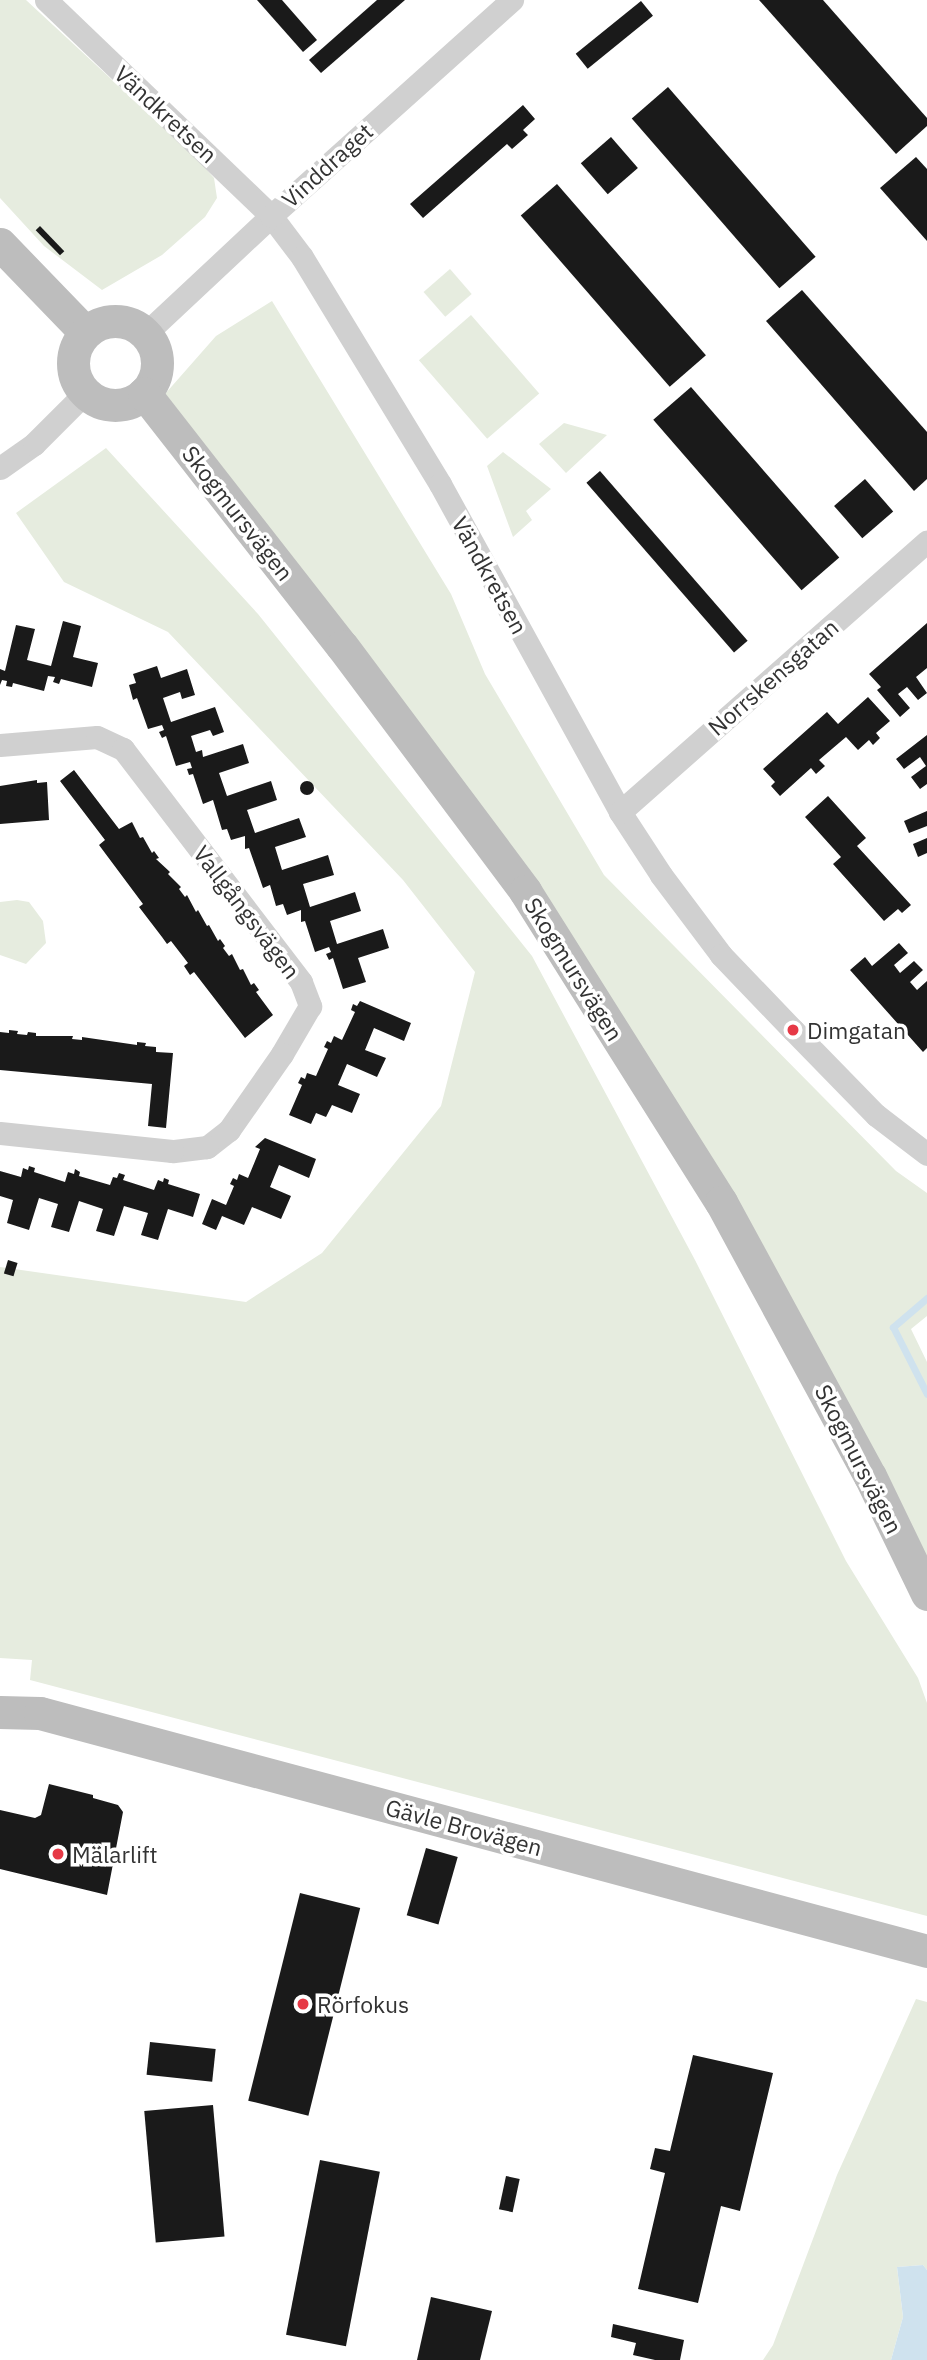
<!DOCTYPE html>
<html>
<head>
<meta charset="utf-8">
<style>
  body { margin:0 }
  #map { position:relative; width:927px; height:2360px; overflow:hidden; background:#fff; font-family:"IBM Plex Sans",sans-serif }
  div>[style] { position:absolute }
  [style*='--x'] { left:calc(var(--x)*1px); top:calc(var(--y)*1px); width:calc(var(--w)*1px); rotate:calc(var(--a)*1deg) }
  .green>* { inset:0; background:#e6ecdf; transform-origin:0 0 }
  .water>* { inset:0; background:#cfe2ee }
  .stream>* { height:7px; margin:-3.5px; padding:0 3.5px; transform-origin:3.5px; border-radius:3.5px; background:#cfe2ee }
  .building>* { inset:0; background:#1a1a1a; transform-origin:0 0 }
  .round { border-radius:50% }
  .street>* { height:23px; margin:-11.5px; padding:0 11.5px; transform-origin:11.5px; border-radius:11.5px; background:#d0d0d0 }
  .secondary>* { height:33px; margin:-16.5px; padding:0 16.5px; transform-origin:16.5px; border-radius:16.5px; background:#bdbdbd }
  .secondary>.ring { margin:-16.5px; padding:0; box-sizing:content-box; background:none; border:33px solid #bdbdbd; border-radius:50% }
  .dots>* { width:19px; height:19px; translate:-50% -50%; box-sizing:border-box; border:4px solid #fff; border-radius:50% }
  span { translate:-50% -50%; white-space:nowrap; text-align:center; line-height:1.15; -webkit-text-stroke:7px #fff; paint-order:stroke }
  .street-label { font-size:23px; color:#333 }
  .poi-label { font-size:23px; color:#333 }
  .left { translate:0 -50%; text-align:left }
</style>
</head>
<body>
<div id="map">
  <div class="green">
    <i style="clip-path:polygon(0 0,26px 0,122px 89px,168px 126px,214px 178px,217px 198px,205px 217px,162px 255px,102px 290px,44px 246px,0 198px)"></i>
    <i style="left:450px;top:269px;width:33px;height:35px;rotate:49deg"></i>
    <i style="clip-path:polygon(272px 301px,451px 594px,485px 674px,604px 875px,896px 1171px,927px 1193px,927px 1316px,911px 1329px,927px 1362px,927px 1577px,749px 1230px,165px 394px,216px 336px)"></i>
    <i style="left:471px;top:315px;width:104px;height:69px;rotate:49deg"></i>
    <i style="clip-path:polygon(564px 423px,607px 435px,566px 473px,539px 444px)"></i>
    <i style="clip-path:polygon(106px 448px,258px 614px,532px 956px,695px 1260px,846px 1561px,918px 1678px,927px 1703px,927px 1916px,30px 1680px,32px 1660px,0 1658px,0 1267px,246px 1302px,322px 1253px,441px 1106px,475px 972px,403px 880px,168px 632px,64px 582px,16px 513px)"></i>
    <i style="clip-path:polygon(503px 452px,551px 489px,526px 511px,532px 520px,513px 537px,487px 466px)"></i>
    <i style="clip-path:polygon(17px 900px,29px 902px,43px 921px,46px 943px,26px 964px,0 955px,0 902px)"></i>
    <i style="clip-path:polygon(916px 1999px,927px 2002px,927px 2270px,923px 2265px,897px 2267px,903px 2317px,891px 2360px,763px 2360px,773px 2345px,837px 2175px)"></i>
  </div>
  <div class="water">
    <i style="clip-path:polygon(923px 2265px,927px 2270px,927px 2360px,891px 2360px,903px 2317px,897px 2267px)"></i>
  </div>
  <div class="stream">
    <i style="--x:927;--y:1298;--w:45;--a:139.5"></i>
    <i style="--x:893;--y:1327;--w:75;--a:63.1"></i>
  </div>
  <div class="building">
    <i style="clip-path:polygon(257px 0,282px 0,317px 40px,303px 52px)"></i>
    <i style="clip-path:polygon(377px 0,405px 0,321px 73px,309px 60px)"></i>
    <i style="clip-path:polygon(759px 0,823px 0,927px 118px,927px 126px,896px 154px)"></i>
    <i style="left:641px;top:1px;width:19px;height:84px;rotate:51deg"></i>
    <i style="left:668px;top:87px;width:225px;height:48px;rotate:49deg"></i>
    <i style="clip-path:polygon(523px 105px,535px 119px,523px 130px,528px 135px,512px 149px,507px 144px,423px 218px,410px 204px)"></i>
    <i style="left:611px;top:137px;width:41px;height:40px;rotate:49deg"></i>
    <i style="clip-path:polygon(916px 157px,927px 169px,927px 241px,880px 188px)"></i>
    <i style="left:557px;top:184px;width:227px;height:48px;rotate:49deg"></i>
    <i style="left:40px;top:226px;width:35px;height:6px;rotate:46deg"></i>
    <i style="clip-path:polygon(802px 290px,927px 432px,927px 479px,914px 491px,766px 321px)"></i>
    <i style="left:691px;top:387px;width:226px;height:50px;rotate:49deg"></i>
    <i style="left:600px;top:471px;width:225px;height:18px;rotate:49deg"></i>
    <i style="left:865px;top:479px;width:43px;height:41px;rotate:49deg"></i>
    <i style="clip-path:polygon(63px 621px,81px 626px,73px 657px,98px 663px,92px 687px,61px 679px,59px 684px,53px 682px,55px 677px,48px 676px,44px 691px,13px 683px,12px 687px,6px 686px,7px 681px,2px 680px,0 685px,0 669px,5px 671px,16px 625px,35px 629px,27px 660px,51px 666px)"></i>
    <i style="clip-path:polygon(927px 623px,927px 668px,916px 677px,927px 693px,918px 700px,907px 687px,898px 694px,910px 708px,900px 717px,877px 690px,881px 687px,869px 674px)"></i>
    <i style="clip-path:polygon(157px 666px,161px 678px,187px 669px,195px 695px,182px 699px,180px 692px,163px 698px,171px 722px,215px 707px,224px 732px,213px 736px,210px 730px,191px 736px,196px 752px,202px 750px,203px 757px,243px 744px,249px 763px,219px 773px,227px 796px,271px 781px,277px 800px,247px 810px,255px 833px,299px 818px,306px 837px,275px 847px,282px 870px,328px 855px,334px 875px,303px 884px,310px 907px,355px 892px,361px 911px,330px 921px,337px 944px,383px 929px,389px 948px,358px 958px,366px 982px,343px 989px,333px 958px,329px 960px,326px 954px,331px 952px,329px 947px,315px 952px,305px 921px,301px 922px,301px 910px,287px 915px,283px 904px,276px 906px,270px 885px,263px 888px,249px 848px,245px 849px,245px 836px,231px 840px,227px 829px,222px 830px,213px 800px,203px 804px,193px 774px,189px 775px,187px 769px,192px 768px,190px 762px,176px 766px,166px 736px,162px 738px,159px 732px,164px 730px,162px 725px,148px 729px,137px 698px,133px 700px,129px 685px,136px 683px,133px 674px)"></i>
    <i style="clip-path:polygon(868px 697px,890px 721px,876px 733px,880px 738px,873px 745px,869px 740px,858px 750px,846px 737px,819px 760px,825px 766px,816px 774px,811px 768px,780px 796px,771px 786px,775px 782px,763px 769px,827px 712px,838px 724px)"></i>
    <i style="clip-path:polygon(927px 735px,927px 784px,920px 789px,911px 777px,926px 766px,920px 757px,904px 769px,896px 759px)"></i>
    <i style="clip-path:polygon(74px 770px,119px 829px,132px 822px,140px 838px,143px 837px,152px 853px,154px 851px,159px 858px,156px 859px,170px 872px,168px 874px,181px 887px,179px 889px,185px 897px,187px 895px,196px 912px,198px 910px,207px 926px,209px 925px,218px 941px,220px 939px,225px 946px,223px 948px,229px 956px,232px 954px,240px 970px,243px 969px,251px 985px,254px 983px,259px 990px,256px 992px,273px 1015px,245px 1038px,194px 972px,190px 975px,184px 966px,188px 963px,171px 941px,167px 944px,162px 937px,139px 907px,143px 904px,99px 845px,105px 840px,60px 781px)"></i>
    <i style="clip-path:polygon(37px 780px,37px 783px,47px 782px,49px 820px,0 824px,0 786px)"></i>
    <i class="round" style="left:300px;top:781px;width:14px;height:14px"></i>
    <i style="clip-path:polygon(828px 796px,866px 838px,857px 846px,911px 905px,902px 913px,898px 909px,884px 921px,833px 864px,841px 857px,805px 817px)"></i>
    <i style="clip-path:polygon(927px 811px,927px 826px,909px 833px,904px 821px)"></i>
    <i style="clip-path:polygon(927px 838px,927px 853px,918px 857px,913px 844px)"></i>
    <i style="clip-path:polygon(899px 943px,908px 953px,894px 965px,900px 973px,914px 961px,923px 970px,910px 982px,917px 990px,927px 981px,927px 1048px,923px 1052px,850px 970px,865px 957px,872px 966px)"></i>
    <i style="clip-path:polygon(360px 1001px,411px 1023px,404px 1041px,374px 1028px,365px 1050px,386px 1058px,377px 1077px,347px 1064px,338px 1085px,360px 1094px,352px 1113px,332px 1105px,326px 1117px,316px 1113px,311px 1124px,289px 1115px,302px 1085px,298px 1083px,301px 1077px,305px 1079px,307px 1073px,316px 1076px,328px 1049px,324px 1047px,327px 1041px,331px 1043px,334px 1036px,342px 1040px,355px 1012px,351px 1010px,353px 1004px,357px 1006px)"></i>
    <i style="clip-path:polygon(9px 1030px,18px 1031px,17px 1034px,27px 1035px,28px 1032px,36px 1033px,36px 1036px,73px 1036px,72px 1039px,82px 1040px,82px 1037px,137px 1045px,137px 1042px,146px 1043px,145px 1046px,156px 1047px,156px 1052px,173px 1053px,166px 1128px,148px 1126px,152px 1084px,0 1070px,0 1032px,9px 1033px)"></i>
    <i style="clip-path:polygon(265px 1138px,316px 1159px,309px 1178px,279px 1165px,270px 1187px,291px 1196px,281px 1219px,252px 1207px,244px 1225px,222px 1216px,216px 1230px,202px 1224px,212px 1199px,226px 1205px,234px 1186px,230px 1184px,233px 1178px,237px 1180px,239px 1174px,248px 1178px,260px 1149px,255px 1147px)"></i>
    <i style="clip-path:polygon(29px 1166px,35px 1168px,34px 1172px,65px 1182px,68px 1172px,74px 1174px,75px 1169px,80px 1172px,79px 1176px,110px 1185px,113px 1177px,117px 1178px,119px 1173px,125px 1175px,123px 1180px,154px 1190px,158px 1180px,163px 1182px,164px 1178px,169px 1180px,168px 1184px,200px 1194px,193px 1217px,168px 1209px,158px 1240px,141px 1235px,148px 1213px,124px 1206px,114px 1236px,96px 1231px,103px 1209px,79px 1201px,69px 1232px,51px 1227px,58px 1204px,39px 1198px,29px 1230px,7px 1223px,13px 1200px,0 1196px,0 1171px,21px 1177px,23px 1168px,28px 1170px)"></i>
    <i style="left:8px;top:1260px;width:10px;height:14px;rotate:17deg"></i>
    <i style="clip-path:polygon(49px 1784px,93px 1795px,93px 1798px,118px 1805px,123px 1812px,107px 1895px,0 1869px,0 1810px,35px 1818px,41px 1815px)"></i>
    <i style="left:426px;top:1848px;width:33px;height:70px;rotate:16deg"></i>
    <i style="left:300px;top:1893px;width:62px;height:214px;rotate:14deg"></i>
    <i style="left:150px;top:2042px;width:66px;height:33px;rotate:6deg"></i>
    <i style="clip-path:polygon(693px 2055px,773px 2073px,740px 2211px,721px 2206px,698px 2303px,638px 2289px,665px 2173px,650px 2169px,655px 2148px,670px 2151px)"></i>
    <i style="left:213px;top:2105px;width:132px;height:69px;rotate:85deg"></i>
    <i style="left:320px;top:2160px;width:61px;height:178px;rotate:11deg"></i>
    <i style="left:506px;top:2176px;width:14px;height:34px;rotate:12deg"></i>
    <i style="clip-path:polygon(431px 2297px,492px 2311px,480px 2360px,417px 2360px)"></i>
    <i style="clip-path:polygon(613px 2324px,684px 2340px,680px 2360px,655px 2360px,633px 2355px,636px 2343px,611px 2337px)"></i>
  </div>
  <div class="street">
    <i style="--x:46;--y:0;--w:312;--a:43.8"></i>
    <i style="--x:271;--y:216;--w:51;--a:52.9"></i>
    <i style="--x:302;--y:257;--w:266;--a:58.7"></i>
    <i style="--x:440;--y:484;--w:374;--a:61.2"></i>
    <i style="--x:620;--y:812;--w:75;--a:56.9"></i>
    <i style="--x:661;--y:875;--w:100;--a:53.1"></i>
    <i style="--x:721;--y:955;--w:104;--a:46.2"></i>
    <i style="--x:793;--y:1030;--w:119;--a:45.7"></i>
    <i style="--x:876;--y:1115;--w:64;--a:37.4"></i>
    <i style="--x:145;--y:334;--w:173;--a:-43.1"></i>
    <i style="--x:271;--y:216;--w:324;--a:-41.9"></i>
    <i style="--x:0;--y:468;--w:42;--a:-35.2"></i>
    <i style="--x:34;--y:444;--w:72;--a:-45"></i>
    <i style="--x:0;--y:745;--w:97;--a:-4.7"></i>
    <i style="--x:97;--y:737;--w:29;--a:25"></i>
    <i style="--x:123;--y:749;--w:293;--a:52.6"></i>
    <i style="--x:301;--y:982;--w:26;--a:69"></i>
    <i style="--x:310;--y:1006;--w:56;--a:120.3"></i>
    <i style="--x:282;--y:1054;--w:93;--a:124.9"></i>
    <i style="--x:229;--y:1130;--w:28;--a:142"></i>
    <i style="--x:207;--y:1147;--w:35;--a:173"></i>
    <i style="--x:172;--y:1151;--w:173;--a:-174"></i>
    <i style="--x:620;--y:812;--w:409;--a:-41.4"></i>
  </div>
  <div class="secondary">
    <i style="--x:0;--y:244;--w:122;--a:46"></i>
    <i class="ring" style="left:73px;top:321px;width:51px;height:51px"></i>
    <i style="--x:144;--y:393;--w:321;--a:52"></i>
    <i style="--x:342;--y:646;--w:306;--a:53.2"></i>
    <i style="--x:525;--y:891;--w:368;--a:57.8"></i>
    <i style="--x:721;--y:1202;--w:312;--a:61.5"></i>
    <i style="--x:870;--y:1476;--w:131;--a:64.2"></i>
    <i style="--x:0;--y:1712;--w:40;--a:1.4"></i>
    <i style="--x:40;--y:1713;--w:918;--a:15.02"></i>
  </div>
  <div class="dots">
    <i style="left:793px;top:1030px;background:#e63946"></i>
    <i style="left:58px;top:1854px;background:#e63946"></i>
    <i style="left:303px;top:2004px;background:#e63946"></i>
  </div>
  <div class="street-label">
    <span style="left:166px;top:114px;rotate:43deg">Vändkretsen</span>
    <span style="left:327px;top:165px;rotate:-42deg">Vinddraget</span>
    <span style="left:238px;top:513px;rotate:52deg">Skogmursvägen</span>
    <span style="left:490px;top:575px;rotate:61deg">Vändkretsen</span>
    <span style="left:773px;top:677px;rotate:-41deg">Norrskensgatan</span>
    <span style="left:247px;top:912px;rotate:53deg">Vallgångsvägen</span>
    <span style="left:574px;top:969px;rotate:58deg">Skogmursvägen</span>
    <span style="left:859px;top:1459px;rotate:63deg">Skogmursvägen</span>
    <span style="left:464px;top:1827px;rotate:15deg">Gävle Brovägen</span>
  </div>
  <div class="poi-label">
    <span class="left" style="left:807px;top:1030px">Dimgatan</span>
    <span class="left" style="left:72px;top:1854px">Mälarlift</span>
    <span class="left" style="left:317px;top:2004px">Rörfokus</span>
  </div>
</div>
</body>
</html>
